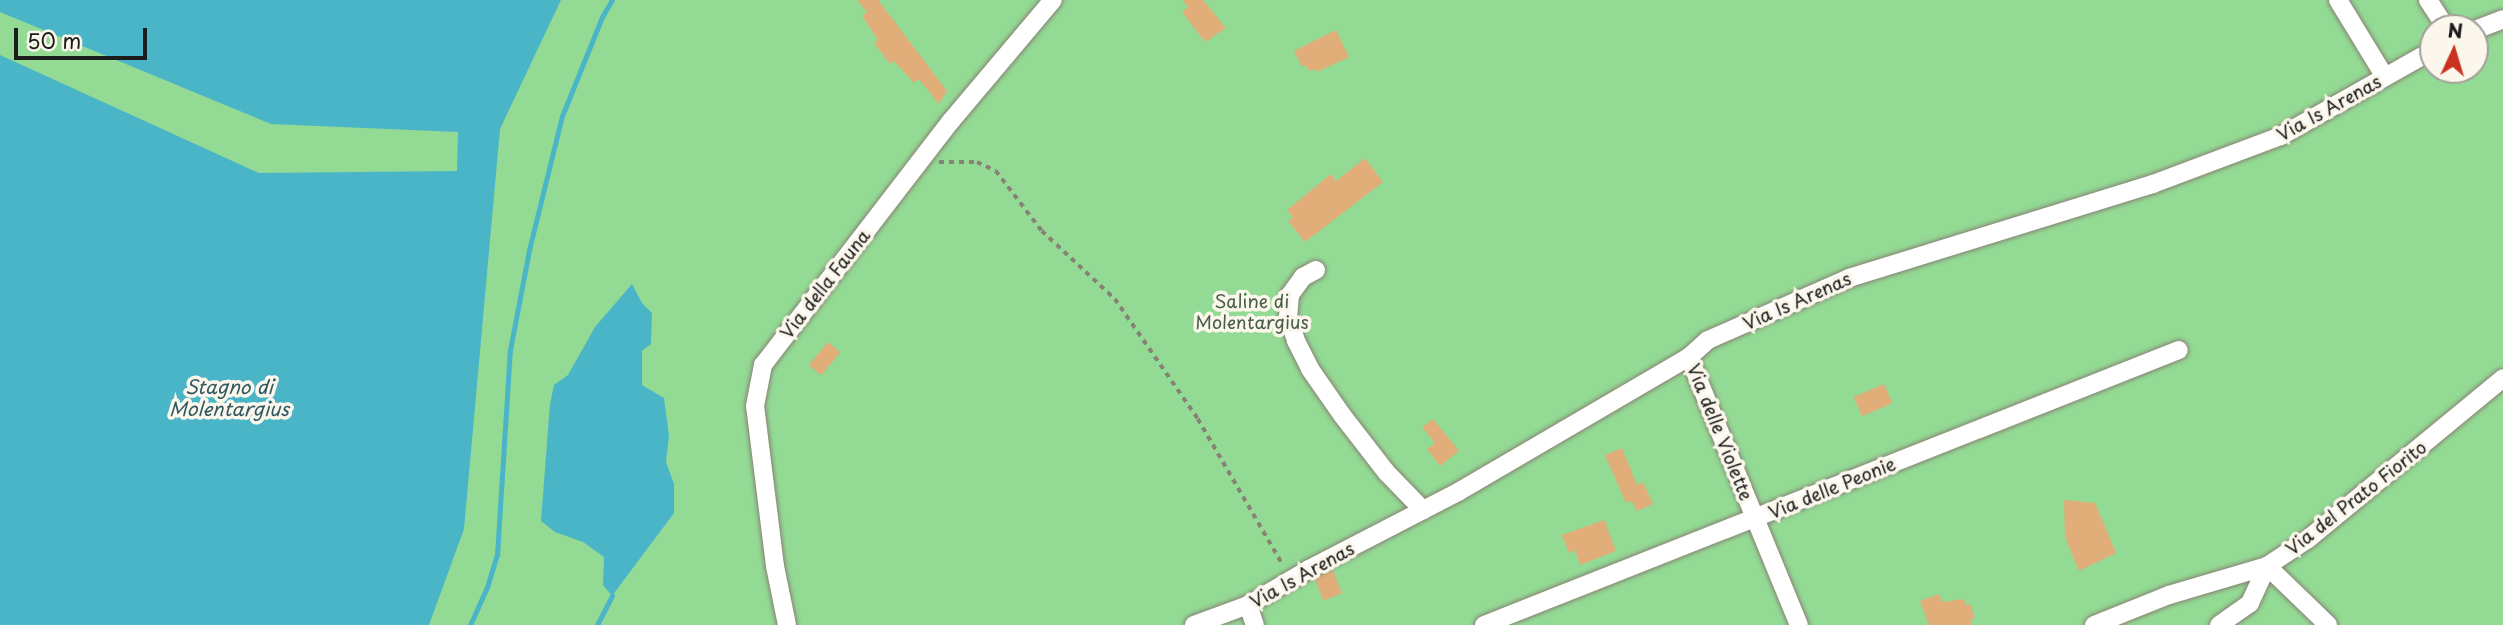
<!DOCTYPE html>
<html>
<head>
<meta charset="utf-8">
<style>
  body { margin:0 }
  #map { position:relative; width:2503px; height:625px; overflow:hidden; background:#f4e7ce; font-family:"Playpen Sans",sans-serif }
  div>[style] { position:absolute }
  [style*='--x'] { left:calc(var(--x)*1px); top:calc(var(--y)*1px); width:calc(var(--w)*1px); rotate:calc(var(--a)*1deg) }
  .green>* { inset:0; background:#93da94 }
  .water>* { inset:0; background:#4bb5c8 }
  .stream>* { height:5px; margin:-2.5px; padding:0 2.5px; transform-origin:2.5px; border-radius:2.5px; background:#4bb5c8 }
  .building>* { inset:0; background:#e1ad79; transform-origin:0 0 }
  .path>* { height:3.5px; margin-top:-1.75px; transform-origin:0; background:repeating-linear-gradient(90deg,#888275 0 5px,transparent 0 10px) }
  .roads { filter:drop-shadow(0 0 2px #888275) drop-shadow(0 0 2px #888275) }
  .minor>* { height:18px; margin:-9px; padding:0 9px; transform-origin:9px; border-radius:9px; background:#fff }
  span { translate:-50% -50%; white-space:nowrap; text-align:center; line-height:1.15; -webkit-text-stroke:7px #fbf7ec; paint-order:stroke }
  .street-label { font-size:18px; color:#1c1c1c }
  .park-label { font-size:18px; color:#465e46 }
  .water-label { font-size:19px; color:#2f5961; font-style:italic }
  .north { position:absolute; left:2419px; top:14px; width:70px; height:70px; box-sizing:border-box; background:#fbf7ec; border:2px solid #a29f99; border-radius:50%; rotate:4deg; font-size:19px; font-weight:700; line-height:28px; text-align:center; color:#1c1c1c }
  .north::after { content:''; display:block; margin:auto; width:24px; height:32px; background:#c8321e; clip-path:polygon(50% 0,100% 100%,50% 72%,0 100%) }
  .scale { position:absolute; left:14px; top:28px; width:133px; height:32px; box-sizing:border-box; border:4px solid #1c1c1c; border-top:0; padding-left:9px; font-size:21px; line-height:24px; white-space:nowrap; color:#1c1c1c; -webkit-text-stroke:5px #fbf7ec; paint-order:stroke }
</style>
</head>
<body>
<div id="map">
  <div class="green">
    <i style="clip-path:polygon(evenodd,0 0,2503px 0,2503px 625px,0 625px,0 0,2433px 28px,2475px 28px,2475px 70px,2433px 70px,2433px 28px)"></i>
  </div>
  <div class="water">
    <i style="clip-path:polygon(0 0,561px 0,500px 129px,464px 529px,429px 625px,0 625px,0 55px,259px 173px,457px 171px,458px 132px,271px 124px,0 12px)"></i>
    <i style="clip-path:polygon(632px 284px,642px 303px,652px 313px,651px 344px,642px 351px,642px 385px,664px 398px,669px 436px,666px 462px,674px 484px,674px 513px,612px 596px,603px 585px,604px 557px,583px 542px,555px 532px,541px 521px,550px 404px,554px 385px,568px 375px,595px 327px)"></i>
  </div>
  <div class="stream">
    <i style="--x:470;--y:625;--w:42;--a:-65.9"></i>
    <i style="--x:487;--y:587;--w:34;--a:-73"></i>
    <i style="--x:497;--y:555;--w:205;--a:-86.4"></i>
    <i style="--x:510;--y:350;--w:102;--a:-79.2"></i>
    <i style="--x:529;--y:250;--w:138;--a:-76.2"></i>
    <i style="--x:562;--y:116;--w:107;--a:-68"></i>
    <i style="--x:602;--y:17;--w:20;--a:-60"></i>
    <i style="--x:597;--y:625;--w:33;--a:-63"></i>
  </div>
  <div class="building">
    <i style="clip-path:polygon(857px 0,878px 0,947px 91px,939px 104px,919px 79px,914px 83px,894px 61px,890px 64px,874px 43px,878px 40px,862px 16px,867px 12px)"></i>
    <i style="clip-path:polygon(1182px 0,1203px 0,1226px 28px,1205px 42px,1182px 12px,1188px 7px)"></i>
    <i style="clip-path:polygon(1336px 30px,1349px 57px,1317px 72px,1315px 69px,1309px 71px,1306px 65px,1302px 67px,1294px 51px)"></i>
    <i style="clip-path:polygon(1365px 158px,1383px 182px,1305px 242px,1288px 221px,1293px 217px,1287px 210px,1331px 174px,1336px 181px)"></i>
    <i style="left:828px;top:342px;width:16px;height:30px;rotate:40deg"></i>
    <i style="left:1884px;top:384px;width:21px;height:33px;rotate:67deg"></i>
    <i style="clip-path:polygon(1433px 419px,1459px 451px,1440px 466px,1427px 449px,1435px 443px,1422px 427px)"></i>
    <i style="clip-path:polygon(1622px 448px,1637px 485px,1643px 482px,1653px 504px,1637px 511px,1632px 501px,1626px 503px,1605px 455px)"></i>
    <i style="clip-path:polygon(2064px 500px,2095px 503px,2116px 553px,2079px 571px,2065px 537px)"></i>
    <i style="clip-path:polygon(1604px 520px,1616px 551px,1580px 565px,1575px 550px,1569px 553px,1562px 535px)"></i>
    <i style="left:1333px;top:570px;width:25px;height:20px;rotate:69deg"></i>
    <i style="clip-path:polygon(1939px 594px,1942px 602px,1964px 599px,1966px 605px,1970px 604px,1975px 618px,1970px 620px,1972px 625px,1929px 625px,1920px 601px)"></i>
  </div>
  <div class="path">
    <i style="--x:939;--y:162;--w:38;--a:0"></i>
    <i style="--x:977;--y:162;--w:21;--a:25"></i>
    <i style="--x:996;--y:171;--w:76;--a:52.5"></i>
    <i style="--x:1042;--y:231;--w:100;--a:43"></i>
    <i style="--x:1115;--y:299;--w:146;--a:55.3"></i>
    <i style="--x:1198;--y:419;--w:169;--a:59.8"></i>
  </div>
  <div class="roads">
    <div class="minor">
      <i style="--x:2338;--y:0;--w:90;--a:58.6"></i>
      <i style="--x:2428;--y:0;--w:33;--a:57"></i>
      <i style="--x:2475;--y:30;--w:30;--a:-21"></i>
      <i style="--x:1316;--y:270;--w:15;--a:152"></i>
      <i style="--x:1303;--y:277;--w:22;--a:126"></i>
      <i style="--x:1290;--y:295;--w:21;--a:95"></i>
      <i style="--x:1288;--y:316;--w:26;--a:72"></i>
      <i style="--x:1296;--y:341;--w:31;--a:63"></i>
      <i style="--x:1310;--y:369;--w:56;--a:55.2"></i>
      <i style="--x:1342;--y:415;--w:73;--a:52.2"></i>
      <i style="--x:1387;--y:473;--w:52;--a:45.8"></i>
      <i style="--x:1689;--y:357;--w:290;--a:67.7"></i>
      <i style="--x:1248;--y:605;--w:21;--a:71"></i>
      <i style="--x:787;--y:625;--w:60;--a:-101.5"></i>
      <i style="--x:775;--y:566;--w:161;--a:-97.1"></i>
      <i style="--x:755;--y:406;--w:42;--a:-79"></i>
      <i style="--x:763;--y:365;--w:308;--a:-52.4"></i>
      <i style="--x:951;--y:121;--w:158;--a:-49.9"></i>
      <i style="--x:1194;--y:625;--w:58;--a:-20.3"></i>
      <i style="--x:1248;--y:605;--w:71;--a:-30.5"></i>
      <i style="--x:1309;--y:569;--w:168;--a:-27.3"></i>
      <i style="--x:1458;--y:492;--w:268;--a:-30.3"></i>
      <i style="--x:1689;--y:357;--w:25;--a:-42"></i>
      <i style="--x:1708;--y:340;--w:154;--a:-23.7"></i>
      <i style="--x:1849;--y:278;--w:318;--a:-17.2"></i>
      <i style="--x:2153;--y:184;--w:137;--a:-20.6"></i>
      <i style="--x:2281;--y:136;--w:175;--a:-29.5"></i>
      <i style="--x:1484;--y:625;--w:747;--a:-21.59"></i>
      <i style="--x:2094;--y:625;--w:81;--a:-21.8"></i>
      <i style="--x:2169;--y:595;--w:102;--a:-16.5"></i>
      <i style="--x:2267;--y:566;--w:85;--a:44"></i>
      <i style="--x:2219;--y:625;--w:38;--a:-35"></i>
      <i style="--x:2250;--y:603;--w:41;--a:-65.3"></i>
      <i style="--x:2267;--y:566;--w:49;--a:-33.4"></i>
      <i style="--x:2308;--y:539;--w:253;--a:-39.5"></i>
    </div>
  </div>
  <div class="street-label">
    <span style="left:2329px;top:108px;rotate:-29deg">Via Is Arenas</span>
    <span style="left:825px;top:284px;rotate:-52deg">Via della Fauna</span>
    <span style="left:1797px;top:301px;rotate:-24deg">Via Is Arenas</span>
    <span style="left:1720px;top:432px;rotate:68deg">Via delle Violette</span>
    <span style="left:1832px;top:488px;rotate:-22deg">Via delle Peonie</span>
    <span style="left:2356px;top:498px;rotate:-38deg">Via del Prato Fiorito</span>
    <span style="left:1302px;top:575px;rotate:-29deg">Via Is Arenas</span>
  </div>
  <div class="park-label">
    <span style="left:1252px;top:312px">Saline di<br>Molentargius</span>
  </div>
  <div class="water-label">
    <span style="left:229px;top:398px">Stagno di<br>Molentargius</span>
  </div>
  <div class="north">N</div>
  <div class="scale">50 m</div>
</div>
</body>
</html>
